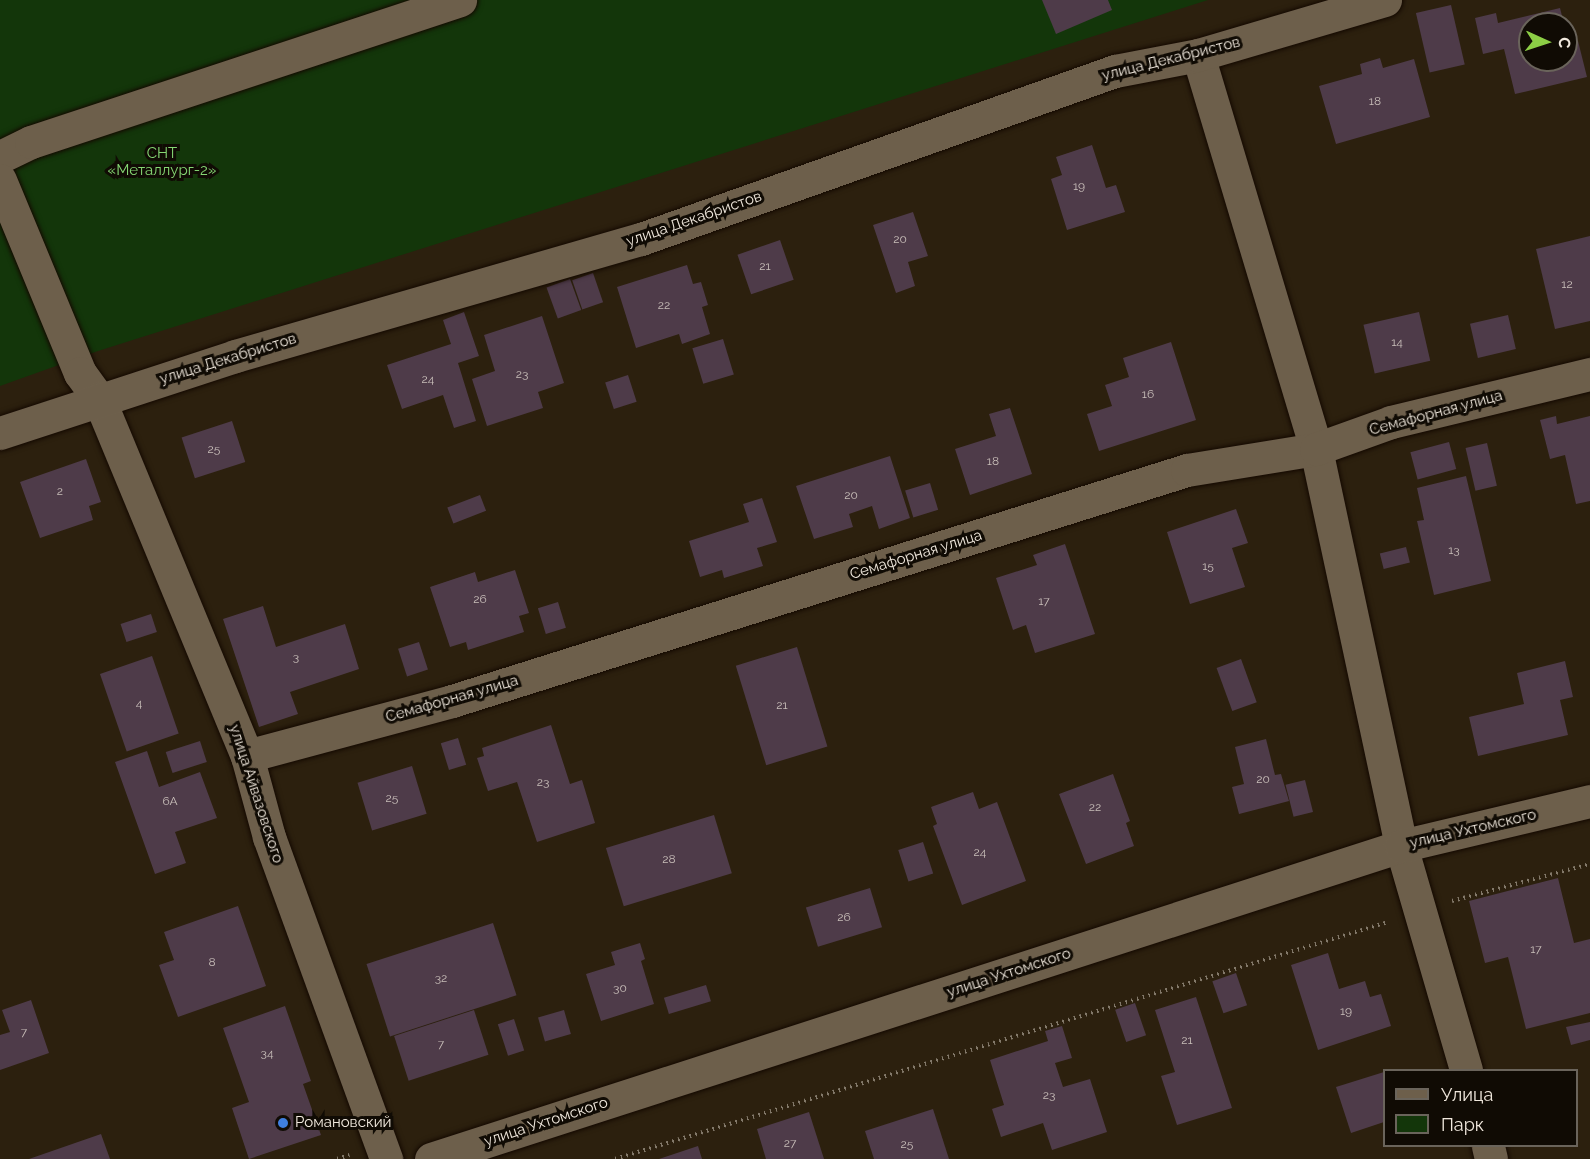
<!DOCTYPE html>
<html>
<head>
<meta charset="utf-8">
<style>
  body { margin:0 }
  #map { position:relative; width:1590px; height:1159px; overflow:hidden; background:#2c200e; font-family:Raleway,sans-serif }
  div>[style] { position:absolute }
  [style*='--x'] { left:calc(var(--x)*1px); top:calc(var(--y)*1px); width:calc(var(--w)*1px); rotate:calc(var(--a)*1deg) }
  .green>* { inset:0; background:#13360a }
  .building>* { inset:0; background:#4e3b49; transform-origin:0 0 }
  .path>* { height:4px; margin-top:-2px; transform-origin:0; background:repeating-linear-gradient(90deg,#83796a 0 1.5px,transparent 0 6px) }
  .roads { filter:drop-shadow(0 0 2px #140900) drop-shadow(0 0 2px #140900) }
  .minor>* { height:33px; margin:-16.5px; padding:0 16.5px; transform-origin:16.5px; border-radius:16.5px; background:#6d5f4b }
  .dots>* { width:16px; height:16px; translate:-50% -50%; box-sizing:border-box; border:3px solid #100b04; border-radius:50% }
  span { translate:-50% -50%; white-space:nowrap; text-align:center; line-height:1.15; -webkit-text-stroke:6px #100b04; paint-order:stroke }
  .number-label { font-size:12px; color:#c8beb9 }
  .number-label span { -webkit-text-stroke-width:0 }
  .street-label { font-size:15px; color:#f1e9de }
  .park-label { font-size:15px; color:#86d874 }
  .poi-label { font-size:15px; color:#f1e9de }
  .left { translate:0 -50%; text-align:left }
  .legend { position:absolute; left:1383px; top:1069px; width:195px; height:78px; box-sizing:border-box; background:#100b04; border:2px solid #6a645b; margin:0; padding:8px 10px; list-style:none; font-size:18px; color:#f1e9de }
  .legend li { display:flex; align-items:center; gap:12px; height:30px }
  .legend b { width:30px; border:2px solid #6a645b }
  .north { position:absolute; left:1518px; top:12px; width:60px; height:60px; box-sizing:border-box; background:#100b04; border:2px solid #6a645b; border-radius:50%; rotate:93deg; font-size:16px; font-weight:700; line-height:24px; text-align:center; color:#f1e9de }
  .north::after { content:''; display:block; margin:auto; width:21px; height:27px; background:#8cce45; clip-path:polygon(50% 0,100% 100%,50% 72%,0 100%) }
</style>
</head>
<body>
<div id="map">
  <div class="green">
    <i style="clip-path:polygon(0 0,1208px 0,98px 351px,0 386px)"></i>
  </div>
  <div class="building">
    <i style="clip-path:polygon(1042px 0,1108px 0,1112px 10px,1056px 34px)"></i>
    <i style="left:1451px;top:5px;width:61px;height:36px;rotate:77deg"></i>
    <i style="clip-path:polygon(1560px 8px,1564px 24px,1530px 24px,1530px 60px,1566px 60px,1567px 37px,1568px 44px,1578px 41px,1587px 77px,1515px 94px,1504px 49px,1483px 54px,1475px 18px,1496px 13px,1498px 23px)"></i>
    <i style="clip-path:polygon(1380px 58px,1383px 68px,1414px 59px,1430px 117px,1336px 144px,1319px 86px,1362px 74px,1360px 64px)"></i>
    <i style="clip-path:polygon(1092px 145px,1106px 188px,1116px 185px,1125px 212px,1067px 230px,1051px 179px,1062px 175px,1056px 157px)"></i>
    <i style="clip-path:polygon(913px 212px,928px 256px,908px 262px,915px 286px,896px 293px,873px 225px)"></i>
    <i style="clip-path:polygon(1590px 236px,1590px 321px,1555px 329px,1536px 249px)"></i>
    <i style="left:780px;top:240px;width:42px;height:45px;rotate:71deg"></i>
    <i style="clip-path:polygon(687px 265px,693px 284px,701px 282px,708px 305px,702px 307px,710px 334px,682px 344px,679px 334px,636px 348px,617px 287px)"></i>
    <i style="left:593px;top:273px;width:31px;height:22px;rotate:71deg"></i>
    <i style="left:570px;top:279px;width:33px;height:25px;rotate:70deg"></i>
    <i style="clip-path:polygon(464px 312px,479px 356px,458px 363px,476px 421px,454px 428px,443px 395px,402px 409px,387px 365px,451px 344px,443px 320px)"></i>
    <i style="left:1419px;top:312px;width:50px;height:57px;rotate:77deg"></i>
    <i style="left:1508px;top:315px;width:35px;height:39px;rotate:77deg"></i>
    <i style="clip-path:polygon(542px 316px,564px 383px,538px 392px,543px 408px,487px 426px,472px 379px,495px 371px,484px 335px)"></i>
    <i style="left:723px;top:339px;width:37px;height:32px;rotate:73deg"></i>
    <i style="clip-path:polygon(1171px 342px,1196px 420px,1099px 451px,1087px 414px,1112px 406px,1105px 385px,1129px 377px,1123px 358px)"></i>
    <i style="left:628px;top:375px;width:28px;height:24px;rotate:72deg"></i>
    <i style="clip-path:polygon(1010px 408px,1032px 474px,970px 495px,955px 449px,996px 436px,989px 414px)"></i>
    <i style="clip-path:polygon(1556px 416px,1557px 424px,1590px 416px,1590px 501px,1576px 504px,1565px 455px,1550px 459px,1540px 420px)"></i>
    <i style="left:232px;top:421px;width:43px;height:53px;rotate:72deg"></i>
    <i style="left:1449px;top:442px;width:28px;height:40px;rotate:75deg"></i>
    <i style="left:1487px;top:443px;width:44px;height:22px;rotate:77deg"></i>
    <i style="clip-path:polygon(890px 456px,910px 518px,879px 529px,872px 506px,849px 514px,853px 527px,814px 539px,796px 486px)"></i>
    <i style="clip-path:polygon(86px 459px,101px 502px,89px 506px,93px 520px,40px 538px,20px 482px)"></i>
    <i style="clip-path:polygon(1466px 476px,1491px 581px,1434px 595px,1417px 521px,1424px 520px,1417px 488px)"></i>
    <i style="left:930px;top:483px;width:28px;height:26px;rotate:73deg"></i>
    <i style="left:480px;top:495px;width:17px;height:35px;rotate:69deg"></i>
    <i style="clip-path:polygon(762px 498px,777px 542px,757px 548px,763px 566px,724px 578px,722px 570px,700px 577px,689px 541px,749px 522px,743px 504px)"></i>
    <i style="clip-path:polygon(1236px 509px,1248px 543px,1232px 548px,1245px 587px,1190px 604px,1167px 532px)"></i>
    <i style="clip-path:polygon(1065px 544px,1095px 634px,1035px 653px,1026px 625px,1013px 630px,996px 578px,1037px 565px,1033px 555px)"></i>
    <i style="left:1406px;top:547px;width:16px;height:27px;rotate:76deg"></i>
    <i style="clip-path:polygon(515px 570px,529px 613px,519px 616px,524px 632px,468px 650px,466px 642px,450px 647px,430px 587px,475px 572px,478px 582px)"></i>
    <i style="left:558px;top:602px;width:27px;height:21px;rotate:73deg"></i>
    <i style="clip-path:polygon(263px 606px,276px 647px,345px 624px,359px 669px,290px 692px,298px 714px,259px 727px,223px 619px)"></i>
    <i style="left:151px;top:614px;width:19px;height:32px;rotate:72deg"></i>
    <i style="left:419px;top:642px;width:29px;height:22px;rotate:72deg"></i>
    <i style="left:797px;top:647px;width:104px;height:64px;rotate:73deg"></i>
    <i style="left:152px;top:656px;width:82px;height:55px;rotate:71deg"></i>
    <i style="left:1241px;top:659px;width:46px;height:26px;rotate:70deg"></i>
    <i style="clip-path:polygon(1565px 661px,1573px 697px,1560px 700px,1568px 735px,1478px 756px,1469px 717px,1524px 704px,1517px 673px)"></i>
    <i style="clip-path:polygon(551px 725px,570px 784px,582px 780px,595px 823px,537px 842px,517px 782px,488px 791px,477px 758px,484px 756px,482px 748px)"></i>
    <i style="left:458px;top:738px;width:28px;height:18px;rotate:73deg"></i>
    <i style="clip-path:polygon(1266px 739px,1275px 775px,1281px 774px,1289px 801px,1239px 814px,1232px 787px,1244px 784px,1235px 747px)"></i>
    <i style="left:200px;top:741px;width:22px;height:36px;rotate:72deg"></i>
    <i style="clip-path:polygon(147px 751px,159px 787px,200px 772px,217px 818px,175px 832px,186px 863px,155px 874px,115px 762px)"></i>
    <i style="left:412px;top:766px;width:50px;height:57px;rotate:73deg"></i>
    <i style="clip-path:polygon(1113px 774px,1130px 821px,1126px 823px,1134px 846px,1086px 864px,1059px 794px)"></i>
    <i style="left:1305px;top:780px;width:33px;height:20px;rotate:76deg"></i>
    <i style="clip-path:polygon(973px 792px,979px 809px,997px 802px,1026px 881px,962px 905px,933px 826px,937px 824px,931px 807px)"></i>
    <i style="left:714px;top:815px;width:61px;height:113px;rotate:73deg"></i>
    <i style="left:923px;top:842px;width:33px;height:26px;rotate:72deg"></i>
    <i style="clip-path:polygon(1558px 878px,1574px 943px,1590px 939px,1590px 1013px,1526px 1029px,1508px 957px,1485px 963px,1469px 901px)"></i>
    <i style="left:870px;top:888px;width:41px;height:67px;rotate:73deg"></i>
    <i style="clip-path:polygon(238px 906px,266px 986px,178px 1017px,159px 965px,174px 960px,164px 932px)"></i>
    <i style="left:493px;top:923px;width:76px;height:133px;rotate:72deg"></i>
    <i style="clip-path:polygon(640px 943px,645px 959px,641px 961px,654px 1004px,601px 1021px,586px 974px,615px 965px,611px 952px)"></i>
    <i style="clip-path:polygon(1328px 953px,1339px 989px,1365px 981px,1370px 997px,1381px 994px,1391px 1026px,1318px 1050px,1291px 965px)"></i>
    <i style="left:1236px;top:973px;width:34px;height:25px;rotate:71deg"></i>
    <i style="left:706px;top:985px;width:17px;height:44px;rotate:73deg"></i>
    <i style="clip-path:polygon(1196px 997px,1232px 1108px,1177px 1125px,1161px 1076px,1175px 1072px,1155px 1010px)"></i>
    <i style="clip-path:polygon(31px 1000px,49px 1053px,0 1070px,0 1035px,10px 1032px,2px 1010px)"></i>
    <i style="left:1135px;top:1003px;width:34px;height:21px;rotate:71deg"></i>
    <i style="clip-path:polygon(285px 1006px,311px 1081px,303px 1084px,321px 1135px,249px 1159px,232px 1108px,249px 1102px,223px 1028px)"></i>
    <i style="left:474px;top:1010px;width:47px;height:84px;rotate:72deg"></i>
    <i style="left:564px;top:1010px;width:25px;height:27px;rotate:74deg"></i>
    <i style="left:514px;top:1019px;width:33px;height:17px;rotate:72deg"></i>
    <i style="clip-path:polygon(1590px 1022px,1590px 1040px,1571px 1045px,1566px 1027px)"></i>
    <i style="clip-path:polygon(1062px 1026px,1072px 1058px,1055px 1063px,1063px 1087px,1090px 1079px,1107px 1132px,1052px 1150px,1043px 1123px,1001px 1137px,992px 1109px,1004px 1105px,990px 1060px,1048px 1041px,1045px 1031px)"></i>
    <i style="clip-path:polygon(1384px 1072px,1384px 1122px,1351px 1133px,1336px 1087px)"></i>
    <i style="clip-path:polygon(933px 1109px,949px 1159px,874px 1159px,865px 1131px)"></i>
    <i style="clip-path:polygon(809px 1112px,824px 1159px,766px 1159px,757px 1129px)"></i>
    <i style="clip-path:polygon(101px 1134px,110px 1159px,29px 1159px)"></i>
    <i style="clip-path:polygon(698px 1146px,702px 1159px,659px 1159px)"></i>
  </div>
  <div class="path">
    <i style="--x:1452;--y:901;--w:143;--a:-15"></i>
    <i style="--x:337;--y:1159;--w:13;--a:-18"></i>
    <i style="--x:615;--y:1159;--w:809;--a:-17.05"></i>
  </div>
  <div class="roads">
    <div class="minor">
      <i style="--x:1198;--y:55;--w:411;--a:73.3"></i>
      <i style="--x:1316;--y:449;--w:406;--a:77.9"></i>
      <i style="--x:1401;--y:846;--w:233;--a:73.8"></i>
      <i style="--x:0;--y:157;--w:34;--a:-26"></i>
      <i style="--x:31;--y:142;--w:452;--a:-18.3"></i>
      <i style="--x:0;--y:180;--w:209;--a:67.5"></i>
      <i style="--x:80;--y:373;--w:32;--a:54"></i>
      <i style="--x:99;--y:399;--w:386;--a:67.5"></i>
      <i style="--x:247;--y:756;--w:84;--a:74.8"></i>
      <i style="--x:269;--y:837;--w:343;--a:70"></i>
      <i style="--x:0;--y:433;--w:247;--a:-18.1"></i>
      <i style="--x:235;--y:356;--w:423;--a:-16.1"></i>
      <i style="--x:641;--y:239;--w:503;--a:-19.52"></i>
      <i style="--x:1115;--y:71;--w:85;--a:-10.9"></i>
      <i style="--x:1198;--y:55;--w:195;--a:-16.4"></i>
      <i style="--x:247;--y:756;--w:212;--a:-15"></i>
      <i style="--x:452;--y:701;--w:770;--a:-17.45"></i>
      <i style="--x:1187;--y:470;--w:131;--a:-9.2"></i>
      <i style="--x:1316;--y:449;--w:80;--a:-19.8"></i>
      <i style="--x:1391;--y:422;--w:205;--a:-13.6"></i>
      <i style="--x:1488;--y:1146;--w:13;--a:77"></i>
      <i style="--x:431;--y:1159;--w:1019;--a:-17.88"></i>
      <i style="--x:1401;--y:846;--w:194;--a:-13.4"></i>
    </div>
  </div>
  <div class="dots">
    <i style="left:283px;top:1123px;background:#3f7fe0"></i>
  </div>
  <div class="number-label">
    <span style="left:1375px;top:102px">18</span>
    <span style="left:1079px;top:187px">19</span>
    <span style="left:900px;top:240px">20</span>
    <span style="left:765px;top:267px">21</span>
    <span style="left:1567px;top:285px">12</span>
    <span style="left:664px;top:306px">22</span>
    <span style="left:1397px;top:343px">14</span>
    <span style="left:522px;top:375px">23</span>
    <span style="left:428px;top:380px">24</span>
    <span style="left:1148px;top:395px">16</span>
    <span style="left:214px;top:450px">25</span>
    <span style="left:993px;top:462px">18</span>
    <span style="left:60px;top:492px">2</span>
    <span style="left:851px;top:496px">20</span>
    <span style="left:1454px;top:551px">13</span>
    <span style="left:1208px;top:567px">15</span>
    <span style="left:480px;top:600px">26</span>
    <span style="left:1044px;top:602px">17</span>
    <span style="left:296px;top:658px">3</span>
    <span style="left:139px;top:704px">4</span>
    <span style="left:782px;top:706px">21</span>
    <span style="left:1263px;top:780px">20</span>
    <span style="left:543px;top:783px">23</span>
    <span style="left:392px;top:799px">25</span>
    <span style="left:170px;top:802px">6А</span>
    <span style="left:1095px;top:808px">22</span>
    <span style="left:980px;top:853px">24</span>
    <span style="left:669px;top:860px">28</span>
    <span style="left:844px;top:918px">26</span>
    <span style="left:1536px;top:950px">17</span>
    <span style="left:212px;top:963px">8</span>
    <span style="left:441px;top:979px">32</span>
    <span style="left:620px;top:989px">30</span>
    <span style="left:1346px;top:1012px">19</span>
    <span style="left:24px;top:1033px">7</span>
    <span style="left:1187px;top:1041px">21</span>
    <span style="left:441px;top:1045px">7</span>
    <span style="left:267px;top:1054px">34</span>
    <span style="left:1049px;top:1096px">23</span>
    <span style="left:790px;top:1144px">27</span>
    <span style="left:907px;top:1145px">25</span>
  </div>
  <div class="street-label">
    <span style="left:1171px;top:59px;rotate:-14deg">улица Декабристов</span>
    <span style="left:694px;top:219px;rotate:-19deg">улица Декабристов</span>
    <span style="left:228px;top:359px;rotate:-17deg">улица Декабристов</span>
    <span style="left:1436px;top:413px;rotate:-15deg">Семафорная улица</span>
    <span style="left:916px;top:555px;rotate:-17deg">Семафорная улица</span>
    <span style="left:452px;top:699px;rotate:-16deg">Семафорная улица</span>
    <span style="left:256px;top:794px;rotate:72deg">улица Айвазовского</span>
    <span style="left:1473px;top:829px;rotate:-13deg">улица Ухтомского</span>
    <span style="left:1009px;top:973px;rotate:-18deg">улица Ухтомского</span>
    <span style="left:546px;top:1122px;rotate:-18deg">улица Ухтомского</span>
  </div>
  <div class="park-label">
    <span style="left:162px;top:162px">СНТ<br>«Металлург-2»</span>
  </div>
  <div class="poi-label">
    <span class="left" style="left:295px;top:1123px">Романовский</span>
  </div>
  <ul class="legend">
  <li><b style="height:8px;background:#6d5f4b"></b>Улица</li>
  <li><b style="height:16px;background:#13360a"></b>Парк</li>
  </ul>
  <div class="north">С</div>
</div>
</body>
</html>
